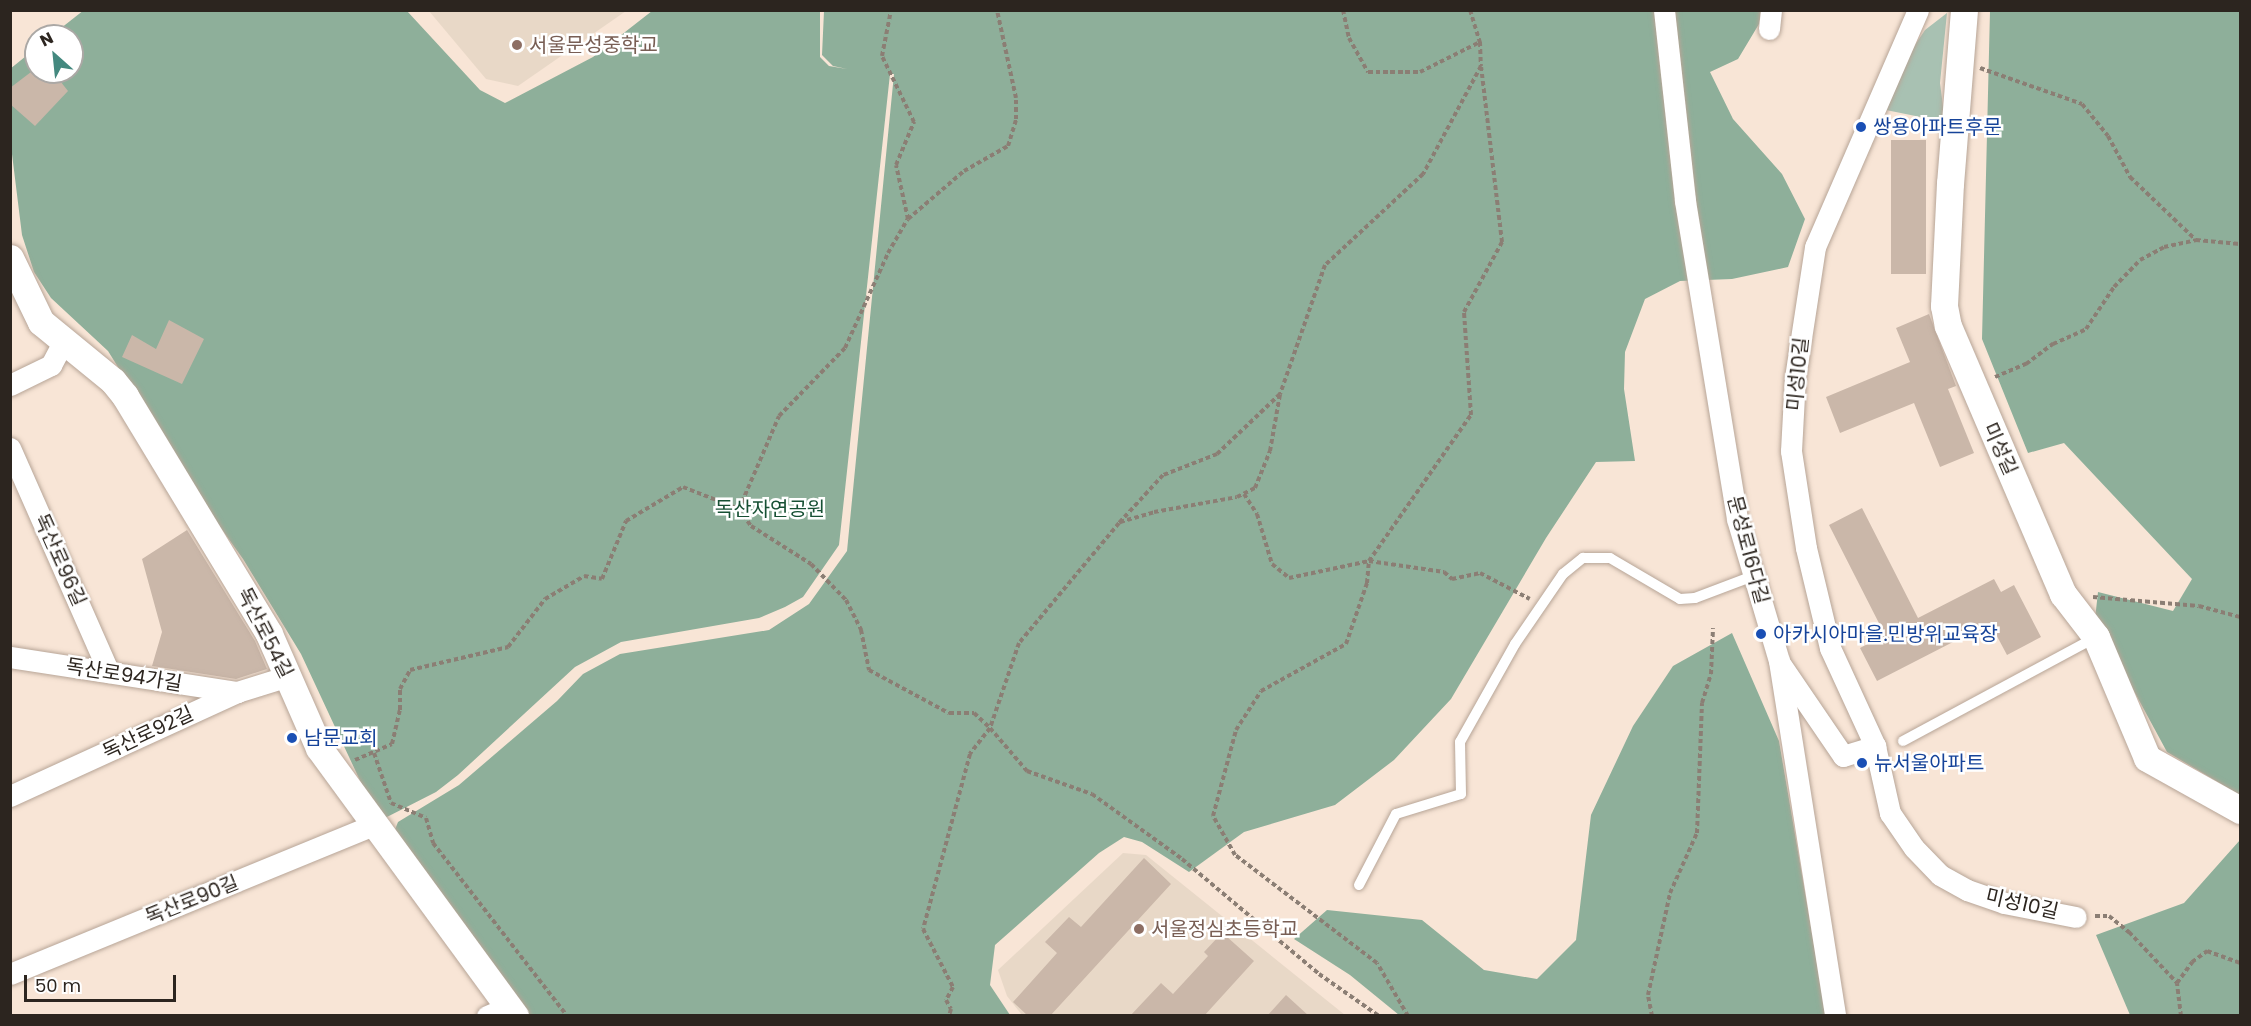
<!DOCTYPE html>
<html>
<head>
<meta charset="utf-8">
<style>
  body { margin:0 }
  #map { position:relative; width:2251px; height:1026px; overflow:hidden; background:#f8e5d6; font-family:Poppins,"Noto Sans KR",sans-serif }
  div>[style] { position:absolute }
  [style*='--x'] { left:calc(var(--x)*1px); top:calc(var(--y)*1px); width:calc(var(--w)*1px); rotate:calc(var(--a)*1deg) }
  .education>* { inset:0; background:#e8d8c7 }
  .green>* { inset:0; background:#a8c1b2 }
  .forest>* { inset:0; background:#8eaf9a }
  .building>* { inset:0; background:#cab7a9; transform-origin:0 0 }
  .path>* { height:4px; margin-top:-2px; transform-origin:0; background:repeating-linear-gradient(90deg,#8b7e74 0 4.5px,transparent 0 7.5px) }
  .roads { filter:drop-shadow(0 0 2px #b7a597) drop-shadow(0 0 2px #b7a597) }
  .service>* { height:10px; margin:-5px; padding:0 5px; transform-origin:5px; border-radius:5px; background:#fff }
  .minor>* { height:21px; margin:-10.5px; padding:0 10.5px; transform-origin:10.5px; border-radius:10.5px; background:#fff }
  .tertiary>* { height:27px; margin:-13.5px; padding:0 13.5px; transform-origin:13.5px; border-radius:13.5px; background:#fff }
  .dots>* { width:16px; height:16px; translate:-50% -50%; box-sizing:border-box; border:3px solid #fff; border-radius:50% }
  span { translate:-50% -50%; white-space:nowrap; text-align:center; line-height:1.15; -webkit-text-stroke:5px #fff; paint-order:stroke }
  .education-label { font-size:20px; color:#785e54 }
  .left { translate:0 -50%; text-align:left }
  .transit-label { font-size:20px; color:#164399 }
  .street-label { font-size:20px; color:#2c251f }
  .park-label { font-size:20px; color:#175034 }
  .frame { position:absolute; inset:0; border:12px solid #2c251f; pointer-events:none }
  .north { position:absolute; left:24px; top:24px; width:60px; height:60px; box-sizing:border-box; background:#fff; border:2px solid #aba8a5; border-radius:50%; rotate:333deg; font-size:16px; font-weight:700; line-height:24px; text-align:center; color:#2c251f }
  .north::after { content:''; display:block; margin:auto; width:21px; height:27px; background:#44897f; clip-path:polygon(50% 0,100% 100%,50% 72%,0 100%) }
  .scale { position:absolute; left:24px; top:975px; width:152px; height:27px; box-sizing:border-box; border:3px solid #2c251f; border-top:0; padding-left:8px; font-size:18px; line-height:21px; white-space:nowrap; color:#2c251f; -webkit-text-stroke:4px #fff; paint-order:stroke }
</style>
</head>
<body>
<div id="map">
  <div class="education">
    <i style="clip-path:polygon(429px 11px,626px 11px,518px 86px,486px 79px)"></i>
    <i style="clip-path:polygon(1123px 853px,1146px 855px,1345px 1015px,1022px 1015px,1007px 996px,998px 970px)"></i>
  </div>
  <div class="green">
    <i style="clip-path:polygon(1947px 13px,1940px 83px,1945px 122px,1886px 110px,1897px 72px,1925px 30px)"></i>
  </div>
  <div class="forest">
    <i style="clip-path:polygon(84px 10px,407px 11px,480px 90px,505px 103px,593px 57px,652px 11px,820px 11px,820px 57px,829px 66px,847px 69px,833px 66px,822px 55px,824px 11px,1761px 11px,1759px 24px,1738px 59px,1710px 72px,1733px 119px,1782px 174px,1805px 219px,1788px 267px,1732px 279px,1680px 281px,1645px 299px,1625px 352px,1624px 389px,1635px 461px,1596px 462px,1546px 538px,1451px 699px,1394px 760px,1335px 805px,1244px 832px,1189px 872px,1142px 842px,1124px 837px,1099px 853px,995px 945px,990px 985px,1010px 1015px,529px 1015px,394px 832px,398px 822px,459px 785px,557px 701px,583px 674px,620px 654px,769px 630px,809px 604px,847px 551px,894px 74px,890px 74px,839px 545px,803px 597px,785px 607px,759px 618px,621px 642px,575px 667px,458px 775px,436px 792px,383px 819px,363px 787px,301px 654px,243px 559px,201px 500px,108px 351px,51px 298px,34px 272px,22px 235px,11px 146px,10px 69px,36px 48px,36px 72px,72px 72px,72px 36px,51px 36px)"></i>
    <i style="clip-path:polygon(1990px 11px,2240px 11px,2240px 795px,2167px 752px,2095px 619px,2098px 592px,2173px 611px,2192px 579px,2064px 443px,2028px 453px,1982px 339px)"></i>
    <i style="clip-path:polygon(1732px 633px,1779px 741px,1826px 1015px,1399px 1015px,1350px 975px,1294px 939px,1327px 910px,1422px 920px,1484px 970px,1537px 979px,1576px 940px,1591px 815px,1633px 726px,1673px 666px)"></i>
    <i style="clip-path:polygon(2240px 840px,2240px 1015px,2130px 1015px,2096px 935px,2184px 903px)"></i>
  </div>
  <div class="building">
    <i style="clip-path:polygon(31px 72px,53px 72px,68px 91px,35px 126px,10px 104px,10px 88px)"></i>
    <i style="left:1891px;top:140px;width:35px;height:134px"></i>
    <i style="clip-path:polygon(1929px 314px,1956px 386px,1948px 389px,1974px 453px,1940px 467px,1914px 403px,1840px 433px,1826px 397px,1910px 362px,1896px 328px)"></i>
    <i style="clip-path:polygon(169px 320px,204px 339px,182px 384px,122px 357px,132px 335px,156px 349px)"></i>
    <i style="clip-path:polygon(1862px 508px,1918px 618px,1994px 579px,2001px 592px,2014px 585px,2041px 637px,2007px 655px,1990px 623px,1877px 681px,1860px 648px,1885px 635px,1829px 525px)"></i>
    <i style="clip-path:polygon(187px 530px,255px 641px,267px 669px,236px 679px,152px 666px,162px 632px,142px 559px)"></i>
    <i style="clip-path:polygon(1144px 858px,1171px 884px,1050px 1016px,1028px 1016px,1013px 1002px,1057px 953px,1045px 942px,1069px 917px,1081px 927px)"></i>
    <i style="clip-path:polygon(1219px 936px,1222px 940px,1226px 936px,1254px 961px,1204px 1016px,1130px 1016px,1161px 983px,1173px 994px,1208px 956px,1204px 952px)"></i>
    <i style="clip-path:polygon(1286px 995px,1309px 1016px,1267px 1016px)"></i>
  </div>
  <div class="path">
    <i style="--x:1343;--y:10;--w:29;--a:78"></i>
    <i style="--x:1349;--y:38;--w:39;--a:61"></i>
    <i style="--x:1368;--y:72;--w:52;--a:0"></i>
    <i style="--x:1420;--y:72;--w:67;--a:-26.6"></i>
    <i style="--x:1480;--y:42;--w:24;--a:88"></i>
    <i style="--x:1481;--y:66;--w:123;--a:118.2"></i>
    <i style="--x:1423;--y:174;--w:134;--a:137.1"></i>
    <i style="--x:1325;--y:265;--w:137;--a:109.2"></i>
    <i style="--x:1280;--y:394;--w:87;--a:136.4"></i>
    <i style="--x:1217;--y:454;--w:58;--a:158.7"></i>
    <i style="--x:1163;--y:475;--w:65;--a:132.5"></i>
    <i style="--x:1119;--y:523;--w:156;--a:129.8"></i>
    <i style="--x:1019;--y:643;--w:90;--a:108.8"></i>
    <i style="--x:990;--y:728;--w:57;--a:49.3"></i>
    <i style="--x:1027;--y:771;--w:69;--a:19.5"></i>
    <i style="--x:1092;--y:794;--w:111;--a:35.8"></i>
    <i style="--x:1182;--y:859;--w:179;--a:40"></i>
    <i style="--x:1319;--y:974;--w:73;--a:35"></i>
    <i style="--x:1470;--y:10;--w:34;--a:73"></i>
    <i style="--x:1980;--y:68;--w:108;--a:19.4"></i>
    <i style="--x:2082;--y:104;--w:41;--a:50.9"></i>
    <i style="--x:2108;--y:136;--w:47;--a:61.8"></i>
    <i style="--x:2130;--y:177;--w:91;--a:43.7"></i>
    <i style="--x:908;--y:219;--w:74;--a:-40.6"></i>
    <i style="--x:964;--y:171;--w:51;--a:-29.6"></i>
    <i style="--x:1008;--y:146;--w:28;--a:-73"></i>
    <i style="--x:1016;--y:119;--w:21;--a:-90"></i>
    <i style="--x:1016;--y:98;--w:90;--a:-102.2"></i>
    <i style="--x:1995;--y:377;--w:34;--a:-23"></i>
    <i style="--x:2026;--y:364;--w:34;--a:-37"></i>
    <i style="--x:2053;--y:344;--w:36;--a:-24"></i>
    <i style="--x:2086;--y:329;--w:50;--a:-56.3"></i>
    <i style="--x:2114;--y:287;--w:37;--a:-46"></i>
    <i style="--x:2140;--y:260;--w:27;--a:-28"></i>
    <i style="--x:2164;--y:247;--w:33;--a:-12"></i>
    <i style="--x:2196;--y:240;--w:44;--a:5.2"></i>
    <i style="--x:1244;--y:494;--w:24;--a:57"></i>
    <i style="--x:1257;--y:514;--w:52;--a:73.3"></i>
    <i style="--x:1272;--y:564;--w:22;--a:39"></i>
    <i style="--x:1289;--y:578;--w:82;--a:-12"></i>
    <i style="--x:1369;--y:561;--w:76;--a:8.3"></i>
    <i style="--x:1444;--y:572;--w:11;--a:41"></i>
    <i style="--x:1452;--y:579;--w:29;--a:-12"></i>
    <i style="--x:1480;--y:573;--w:56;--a:27.5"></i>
    <i style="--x:739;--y:509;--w:101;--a:-66.7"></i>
    <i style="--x:779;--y:416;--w:95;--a:-45.9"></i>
    <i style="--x:845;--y:348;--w:104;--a:-65.6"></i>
    <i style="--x:888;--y:253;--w:39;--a:-60"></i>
    <i style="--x:908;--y:219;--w:55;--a:-102.5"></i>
    <i style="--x:896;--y:165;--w:47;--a:-67.3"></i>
    <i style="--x:914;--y:122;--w:73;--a:-115.9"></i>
    <i style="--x:882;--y:56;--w:47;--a:-78.9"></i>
    <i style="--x:1120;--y:522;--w:35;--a:-16"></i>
    <i style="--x:1154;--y:512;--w:84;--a:-10.2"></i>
    <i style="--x:1237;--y:497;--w:20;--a:-27"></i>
    <i style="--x:1255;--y:488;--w:40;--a:-68"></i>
    <i style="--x:1270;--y:451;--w:58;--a:-80"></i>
    <i style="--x:2093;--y:597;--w:106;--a:4.9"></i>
    <i style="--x:2199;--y:606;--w:42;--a:15"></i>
    <i style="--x:374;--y:753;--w:53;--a:71.2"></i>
    <i style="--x:391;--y:803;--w:38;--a:23"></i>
    <i style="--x:426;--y:818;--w:26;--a:74"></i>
    <i style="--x:433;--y:843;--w:219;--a:52.2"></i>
    <i style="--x:355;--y:760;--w:40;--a:-23.4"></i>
    <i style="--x:392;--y:744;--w:35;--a:-77"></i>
    <i style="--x:400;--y:710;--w:21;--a:-90"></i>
    <i style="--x:400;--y:689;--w:21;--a:-62"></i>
    <i style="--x:410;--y:670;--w:101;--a:-13.2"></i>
    <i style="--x:508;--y:647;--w:61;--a:-52.4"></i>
    <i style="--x:545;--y:599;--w:45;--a:-30.5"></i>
    <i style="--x:584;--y:576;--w:18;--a:9"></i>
    <i style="--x:602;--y:579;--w:63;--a:-67.5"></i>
    <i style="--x:626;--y:521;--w:66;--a:-30.8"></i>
    <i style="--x:683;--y:487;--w:60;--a:21.4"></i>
    <i style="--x:739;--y:509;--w:21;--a:55"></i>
    <i style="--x:751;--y:526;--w:71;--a:32.3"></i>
    <i style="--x:811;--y:564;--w:50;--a:45.8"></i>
    <i style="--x:846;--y:600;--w:34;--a:63"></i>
    <i style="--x:861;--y:630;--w:41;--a:78.7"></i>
    <i style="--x:869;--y:670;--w:91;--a:28.3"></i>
    <i style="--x:949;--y:713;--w:25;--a:0"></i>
    <i style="--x:974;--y:713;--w:22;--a:43"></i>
    <i style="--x:990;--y:728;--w:33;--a:128"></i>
    <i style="--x:970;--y:754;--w:181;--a:105"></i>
    <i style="--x:923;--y:929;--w:65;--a:62.7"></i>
    <i style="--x:953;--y:987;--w:15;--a:118"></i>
    <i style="--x:946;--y:1000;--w:10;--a:61"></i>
    <i style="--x:951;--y:1009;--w:7;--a:106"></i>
    <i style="--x:2095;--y:916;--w:14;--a:0"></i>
    <i style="--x:2109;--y:916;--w:26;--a:39"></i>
    <i style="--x:2129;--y:932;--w:70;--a:46.7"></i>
    <i style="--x:1408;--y:1016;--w:61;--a:-120.3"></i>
    <i style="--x:1377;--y:963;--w:178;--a:-142.7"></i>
    <i style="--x:1235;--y:855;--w:45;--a:-119.4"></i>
    <i style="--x:1213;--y:816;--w:89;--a:-75"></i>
    <i style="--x:1236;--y:730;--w:46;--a:-57.3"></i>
    <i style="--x:1261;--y:691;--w:97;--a:-28.9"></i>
    <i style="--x:1346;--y:644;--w:65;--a:-71"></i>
    <i style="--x:1367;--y:583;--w:22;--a:-85"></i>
    <i style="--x:1369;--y:561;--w:178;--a:-55.1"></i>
    <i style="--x:1471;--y:415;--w:103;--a:-93.9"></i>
    <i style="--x:1464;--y:312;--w:80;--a:-61.5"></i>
    <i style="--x:1502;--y:242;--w:176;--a:-96.8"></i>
    <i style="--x:1652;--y:1016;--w:21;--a:-101"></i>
    <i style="--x:1648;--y:995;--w:104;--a:-77.8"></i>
    <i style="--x:1670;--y:893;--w:66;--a:-65.8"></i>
    <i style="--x:1697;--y:833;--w:130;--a:-87.8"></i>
    <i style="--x:1702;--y:703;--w:30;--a:-73"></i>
    <i style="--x:1711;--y:674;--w:46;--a:-87.5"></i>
    <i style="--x:2181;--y:1016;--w:33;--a:-97"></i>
    <i style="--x:2177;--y:983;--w:26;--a:-54"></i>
    <i style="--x:2192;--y:962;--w:19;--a:-36"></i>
    <i style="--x:2207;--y:951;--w:35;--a:20"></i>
  </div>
  <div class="roads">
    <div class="service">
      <i style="--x:1903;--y:741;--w:219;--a:-28.3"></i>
      <i style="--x:1359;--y:885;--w:80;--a:-62.5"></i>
      <i style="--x:1396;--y:814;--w:68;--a:-17.1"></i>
      <i style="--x:1461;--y:794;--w:52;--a:-91.1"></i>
      <i style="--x:1460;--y:742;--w:112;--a:-60.7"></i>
      <i style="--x:1515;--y:644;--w:85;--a:-55.6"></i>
      <i style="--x:1563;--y:574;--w:26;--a:-39"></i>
      <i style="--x:1583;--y:558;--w:27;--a:0"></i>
      <i style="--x:1610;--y:558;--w:81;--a:30.4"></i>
      <i style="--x:1680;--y:599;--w:15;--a:-4"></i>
      <i style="--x:1695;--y:598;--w:65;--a:-20.7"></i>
    </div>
    <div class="minor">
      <i style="--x:1664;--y:10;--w:192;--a:83.7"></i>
      <i style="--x:1685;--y:201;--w:322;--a:80.7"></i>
      <i style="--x:1737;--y:519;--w:148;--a:73.5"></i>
      <i style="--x:1779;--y:661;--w:359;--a:81"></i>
      <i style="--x:1918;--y:10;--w:258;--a:113.5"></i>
      <i style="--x:1815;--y:247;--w:132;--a:98.7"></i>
      <i style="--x:1795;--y:377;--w:74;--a:93.1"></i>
      <i style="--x:1791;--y:451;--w:98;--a:81.2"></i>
      <i style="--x:1806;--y:548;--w:103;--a:76.5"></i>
      <i style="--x:1830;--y:648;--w:108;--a:65.3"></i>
      <i style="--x:1875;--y:746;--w:69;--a:77.4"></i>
      <i style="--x:1890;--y:813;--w:42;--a:55.6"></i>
      <i style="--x:1914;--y:848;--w:37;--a:46"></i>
      <i style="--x:1940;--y:875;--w:31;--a:29"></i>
      <i style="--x:1967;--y:890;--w:39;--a:19"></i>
      <i style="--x:2004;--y:903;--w:73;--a:11"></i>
      <i style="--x:1769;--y:29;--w:19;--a:-84"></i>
      <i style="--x:10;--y:385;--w:46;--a:-26"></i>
      <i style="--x:51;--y:365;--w:26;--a:-62"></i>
      <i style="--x:10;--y:448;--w:245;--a:66.2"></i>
      <i style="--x:10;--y:657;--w:230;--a:8.8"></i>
      <i style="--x:1781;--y:665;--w:110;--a:55.7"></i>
      <i style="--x:1843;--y:756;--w:34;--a:-17"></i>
      <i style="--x:10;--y:796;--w:250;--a:-24.6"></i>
      <i style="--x:237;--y:692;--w:53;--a:-17.4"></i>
      <i style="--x:10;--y:974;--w:392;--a:-22.3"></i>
      <i style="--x:487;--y:1016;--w:23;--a:-23"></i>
    </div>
    <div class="tertiary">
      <i style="--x:1964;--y:10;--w:174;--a:94.6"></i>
      <i style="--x:1950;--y:183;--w:123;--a:92.8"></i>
      <i style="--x:1944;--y:306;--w:20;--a:79"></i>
      <i style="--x:1948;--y:326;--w:292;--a:66.8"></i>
      <i style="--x:2063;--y:594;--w:54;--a:52.5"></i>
      <i style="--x:2096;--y:637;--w:131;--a:67.1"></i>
      <i style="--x:2147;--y:758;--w:107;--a:29.2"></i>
      <i style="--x:10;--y:258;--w:71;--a:64.2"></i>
      <i style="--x:41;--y:322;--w:93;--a:39.3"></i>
      <i style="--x:113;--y:381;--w:19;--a:51"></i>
      <i style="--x:125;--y:396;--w:278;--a:58.8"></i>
      <i style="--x:269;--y:634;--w:124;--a:66.3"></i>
      <i style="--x:319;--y:748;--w:332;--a:53.8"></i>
    </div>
  </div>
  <div class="dots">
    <i style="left:517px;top:45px;background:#8d6e63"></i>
    <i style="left:1861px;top:127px;background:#1a4fb4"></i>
    <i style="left:1761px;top:634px;background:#1a4fb4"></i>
    <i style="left:292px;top:738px;background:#1a4fb4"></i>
    <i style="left:1862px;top:763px;background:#1a4fb4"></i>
    <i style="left:1139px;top:929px;background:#8d6e63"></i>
  </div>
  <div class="education-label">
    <span class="left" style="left:529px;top:45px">서울문성중학교</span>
    <span class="left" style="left:1151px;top:929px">서울정심초등학교</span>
  </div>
  <div class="transit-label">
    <span class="left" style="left:1873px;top:127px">쌍용아파트후문</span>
    <span class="left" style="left:1773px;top:634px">아카시아마을.민방위교육장</span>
    <span class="left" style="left:304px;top:738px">남문교회</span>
    <span class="left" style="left:1874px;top:763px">뉴서울아파트</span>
  </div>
  <div class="street-label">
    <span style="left:1798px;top:374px;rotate:-84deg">미성10길</span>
    <span style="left:2000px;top:449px;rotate:66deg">미성길</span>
    <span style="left:1748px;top:550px;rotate:75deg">문성로16다길</span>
    <span style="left:60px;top:560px;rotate:66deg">독산로96길</span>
    <span style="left:265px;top:633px;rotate:63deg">독산로54길</span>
    <span style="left:124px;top:675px;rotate:9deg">독산로94가길</span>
    <span style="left:148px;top:733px;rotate:-25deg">독산로92길</span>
    <span style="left:192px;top:900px;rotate:-22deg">독산로90길</span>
    <span style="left:2022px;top:904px;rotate:13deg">미성10길</span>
  </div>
  <div class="park-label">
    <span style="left:770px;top:509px">독산자연공원</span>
  </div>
  <div class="frame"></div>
  <div class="north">N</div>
  <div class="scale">50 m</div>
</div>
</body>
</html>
